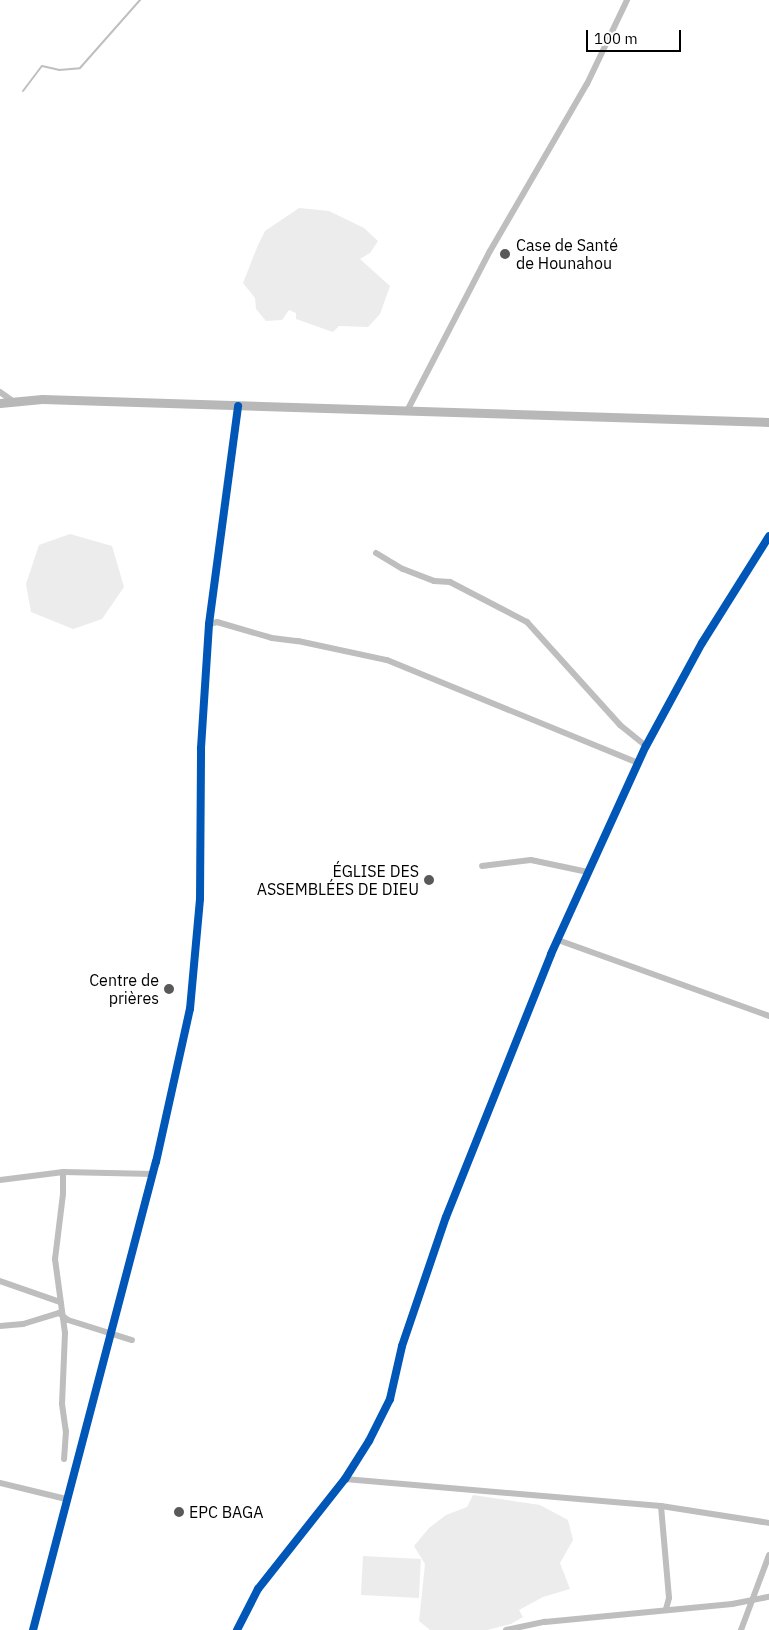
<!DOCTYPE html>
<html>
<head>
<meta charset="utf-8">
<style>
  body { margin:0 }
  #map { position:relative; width:769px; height:1630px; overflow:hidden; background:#fff; font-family:"IBM Plex Sans",sans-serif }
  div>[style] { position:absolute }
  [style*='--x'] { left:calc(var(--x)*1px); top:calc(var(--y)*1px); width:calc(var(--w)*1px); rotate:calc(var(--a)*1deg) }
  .green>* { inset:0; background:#ececec; transform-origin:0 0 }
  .stream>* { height:2px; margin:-1px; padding:0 1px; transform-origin:1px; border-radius:1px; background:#bfbfbf }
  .minor>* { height:6px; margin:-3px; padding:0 3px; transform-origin:3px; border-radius:3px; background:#bebebe }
  .secondary>* { height:9px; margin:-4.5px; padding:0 4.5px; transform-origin:4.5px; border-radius:4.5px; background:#b8b8b8 }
  .cycleway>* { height:8px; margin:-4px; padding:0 4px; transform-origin:4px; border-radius:4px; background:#0057b8 }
  .dots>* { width:14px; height:14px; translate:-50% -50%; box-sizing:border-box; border:2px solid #fff; border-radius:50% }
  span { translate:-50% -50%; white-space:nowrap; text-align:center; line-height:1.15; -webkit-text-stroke:4px #fff; paint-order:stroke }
  .poi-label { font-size:16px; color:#000 }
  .left { translate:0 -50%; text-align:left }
  .right { translate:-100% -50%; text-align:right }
  .scale { position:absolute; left:586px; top:30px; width:95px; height:22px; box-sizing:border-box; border:2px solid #000; border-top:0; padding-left:6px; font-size:15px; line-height:18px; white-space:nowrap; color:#000; -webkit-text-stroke:4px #fff; paint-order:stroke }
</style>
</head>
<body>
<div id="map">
  <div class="green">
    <i style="clip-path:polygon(299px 208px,329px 211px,364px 228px,378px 241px,370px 253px,360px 259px,390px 286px,380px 314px,368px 327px,339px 326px,333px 332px,296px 319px,296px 313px,289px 310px,282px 320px,266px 321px,256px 309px,255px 298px,243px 283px,258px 245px,265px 231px)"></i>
    <i style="clip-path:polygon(70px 534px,112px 546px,124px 587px,102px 619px,73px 629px,31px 612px,26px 584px,39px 545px)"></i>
    <i style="clip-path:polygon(473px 1495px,540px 1505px,568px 1520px,573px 1540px,560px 1563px,570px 1589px,543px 1597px,519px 1610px,523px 1617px,511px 1624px,487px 1630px,430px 1630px,419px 1621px,425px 1564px,414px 1546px,429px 1528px,446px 1515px,467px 1507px)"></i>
    <i style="left:363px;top:1556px;width:58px;height:39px;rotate:3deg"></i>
  </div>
  <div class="stream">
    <i style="--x:23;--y:91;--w:31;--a:-53"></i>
    <i style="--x:42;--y:66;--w:17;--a:13"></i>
    <i style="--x:59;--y:70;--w:21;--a:-5"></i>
    <i style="--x:80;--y:68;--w:91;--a:-48.6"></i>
  </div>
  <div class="minor">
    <i style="--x:0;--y:392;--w:16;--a:35"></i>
    <i style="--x:407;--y:411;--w:180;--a:-62.6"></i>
    <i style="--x:490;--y:251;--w:193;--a:-59.9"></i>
    <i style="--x:587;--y:84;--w:93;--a:-64.5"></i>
    <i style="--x:376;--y:553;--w:31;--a:31"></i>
    <i style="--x:403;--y:569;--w:33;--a:21"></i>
    <i style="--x:434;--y:581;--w:16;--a:4"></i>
    <i style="--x:450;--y:582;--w:87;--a:27.5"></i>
    <i style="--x:527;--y:622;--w:139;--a:47.9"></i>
    <i style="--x:620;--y:725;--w:33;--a:39"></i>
    <i style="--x:209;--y:624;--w:8;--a:-14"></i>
    <i style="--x:217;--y:622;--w:57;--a:16.2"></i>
    <i style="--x:272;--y:638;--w:26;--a:7"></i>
    <i style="--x:298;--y:641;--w:91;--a:12.1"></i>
    <i style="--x:387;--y:660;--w:271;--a:22.3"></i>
    <i style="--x:482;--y:866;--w:49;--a:-7"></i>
    <i style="--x:531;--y:860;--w:58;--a:11.9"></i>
    <i style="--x:558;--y:940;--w:224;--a:19.8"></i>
    <i style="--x:63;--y:1172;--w:22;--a:90"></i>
    <i style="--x:63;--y:1194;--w:65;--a:97"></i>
    <i style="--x:55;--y:1259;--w:75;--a:82.3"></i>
    <i style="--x:65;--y:1333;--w:71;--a:92.4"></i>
    <i style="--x:62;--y:1404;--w:27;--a:82"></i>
    <i style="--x:66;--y:1431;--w:28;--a:94"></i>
    <i style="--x:0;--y:1180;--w:64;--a:-7.2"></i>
    <i style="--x:63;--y:1172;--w:90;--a:1.3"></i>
    <i style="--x:0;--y:1281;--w:64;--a:19.3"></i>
    <i style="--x:0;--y:1326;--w:23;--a:-5"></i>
    <i style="--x:23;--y:1324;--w:38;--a:-17"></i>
    <i style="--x:59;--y:1313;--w:11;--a:38"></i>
    <i style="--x:68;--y:1320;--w:67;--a:17.4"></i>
    <i style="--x:345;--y:1479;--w:317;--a:4.9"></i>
    <i style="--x:661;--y:1506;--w:109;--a:8.9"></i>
    <i style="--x:0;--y:1483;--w:68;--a:13.6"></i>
    <i style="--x:661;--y:1506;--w:92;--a:85"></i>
    <i style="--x:669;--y:1598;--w:11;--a:105"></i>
    <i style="--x:33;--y:1630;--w:484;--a:-75.3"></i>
    <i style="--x:156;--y:1162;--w:157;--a:-77.5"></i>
    <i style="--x:190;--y:1009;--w:110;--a:-84.8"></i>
    <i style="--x:200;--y:899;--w:151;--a:-89.6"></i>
    <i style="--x:201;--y:748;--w:124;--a:-86.3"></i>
    <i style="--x:209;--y:624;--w:220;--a:-82.4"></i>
    <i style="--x:237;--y:1630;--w:46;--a:-62.9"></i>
    <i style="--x:258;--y:1589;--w:140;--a:-51.7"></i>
    <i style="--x:345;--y:1479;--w:45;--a:-57.7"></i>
    <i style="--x:369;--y:1441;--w:47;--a:-63.4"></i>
    <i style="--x:390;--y:1399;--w:54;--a:-77.2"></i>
    <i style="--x:402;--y:1346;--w:136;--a:-71.2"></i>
    <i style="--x:446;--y:1217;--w:283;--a:-68.2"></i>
    <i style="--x:551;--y:954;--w:229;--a:-65.5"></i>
    <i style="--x:646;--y:746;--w:117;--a:-61.5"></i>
    <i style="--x:702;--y:643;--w:126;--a:-57.9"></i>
    <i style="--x:506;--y:1630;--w:40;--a:-12"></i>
    <i style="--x:545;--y:1622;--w:188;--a:-5.5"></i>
    <i style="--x:732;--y:1604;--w:38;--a:-11"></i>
    <i style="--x:741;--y:1630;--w:80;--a:-69.5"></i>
  </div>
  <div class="secondary">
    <i style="--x:0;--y:403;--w:42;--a:-5.4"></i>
    <i style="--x:42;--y:399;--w:727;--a:1.81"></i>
  </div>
  <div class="cycleway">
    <i style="--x:33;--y:1630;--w:484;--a:-75.3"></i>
    <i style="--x:156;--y:1162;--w:157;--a:-77.5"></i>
    <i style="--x:190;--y:1009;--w:110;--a:-84.8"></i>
    <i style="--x:200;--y:899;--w:151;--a:-89.6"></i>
    <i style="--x:201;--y:748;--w:124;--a:-86.3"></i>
    <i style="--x:209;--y:624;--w:220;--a:-82.4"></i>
    <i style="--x:237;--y:1630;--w:46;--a:-62.9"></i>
    <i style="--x:258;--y:1589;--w:140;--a:-51.7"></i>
    <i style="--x:345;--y:1479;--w:45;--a:-57.7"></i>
    <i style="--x:369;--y:1441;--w:47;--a:-63.4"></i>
    <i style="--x:390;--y:1399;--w:54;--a:-77.2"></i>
    <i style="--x:402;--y:1346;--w:136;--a:-71.2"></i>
    <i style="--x:446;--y:1217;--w:283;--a:-68.2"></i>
    <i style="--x:551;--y:954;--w:229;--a:-65.5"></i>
    <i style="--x:646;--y:746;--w:117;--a:-61.5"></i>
    <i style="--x:702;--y:643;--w:126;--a:-57.9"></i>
  </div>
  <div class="dots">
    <i style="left:505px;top:254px;background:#595959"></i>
    <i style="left:429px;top:880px;background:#595959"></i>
    <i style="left:169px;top:989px;background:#595959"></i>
    <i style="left:179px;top:1512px;background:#595959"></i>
  </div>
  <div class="poi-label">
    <span class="left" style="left:516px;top:254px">Case de Santé<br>de Hounahou</span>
    <span class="right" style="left:419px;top:880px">ÉGLISE DES<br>ASSEMBLÉES DE DIEU</span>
    <span class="right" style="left:159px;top:989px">Centre de<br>prières</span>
    <span class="left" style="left:189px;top:1512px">EPC BAGA</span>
  </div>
  <div class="scale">100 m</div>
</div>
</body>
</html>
